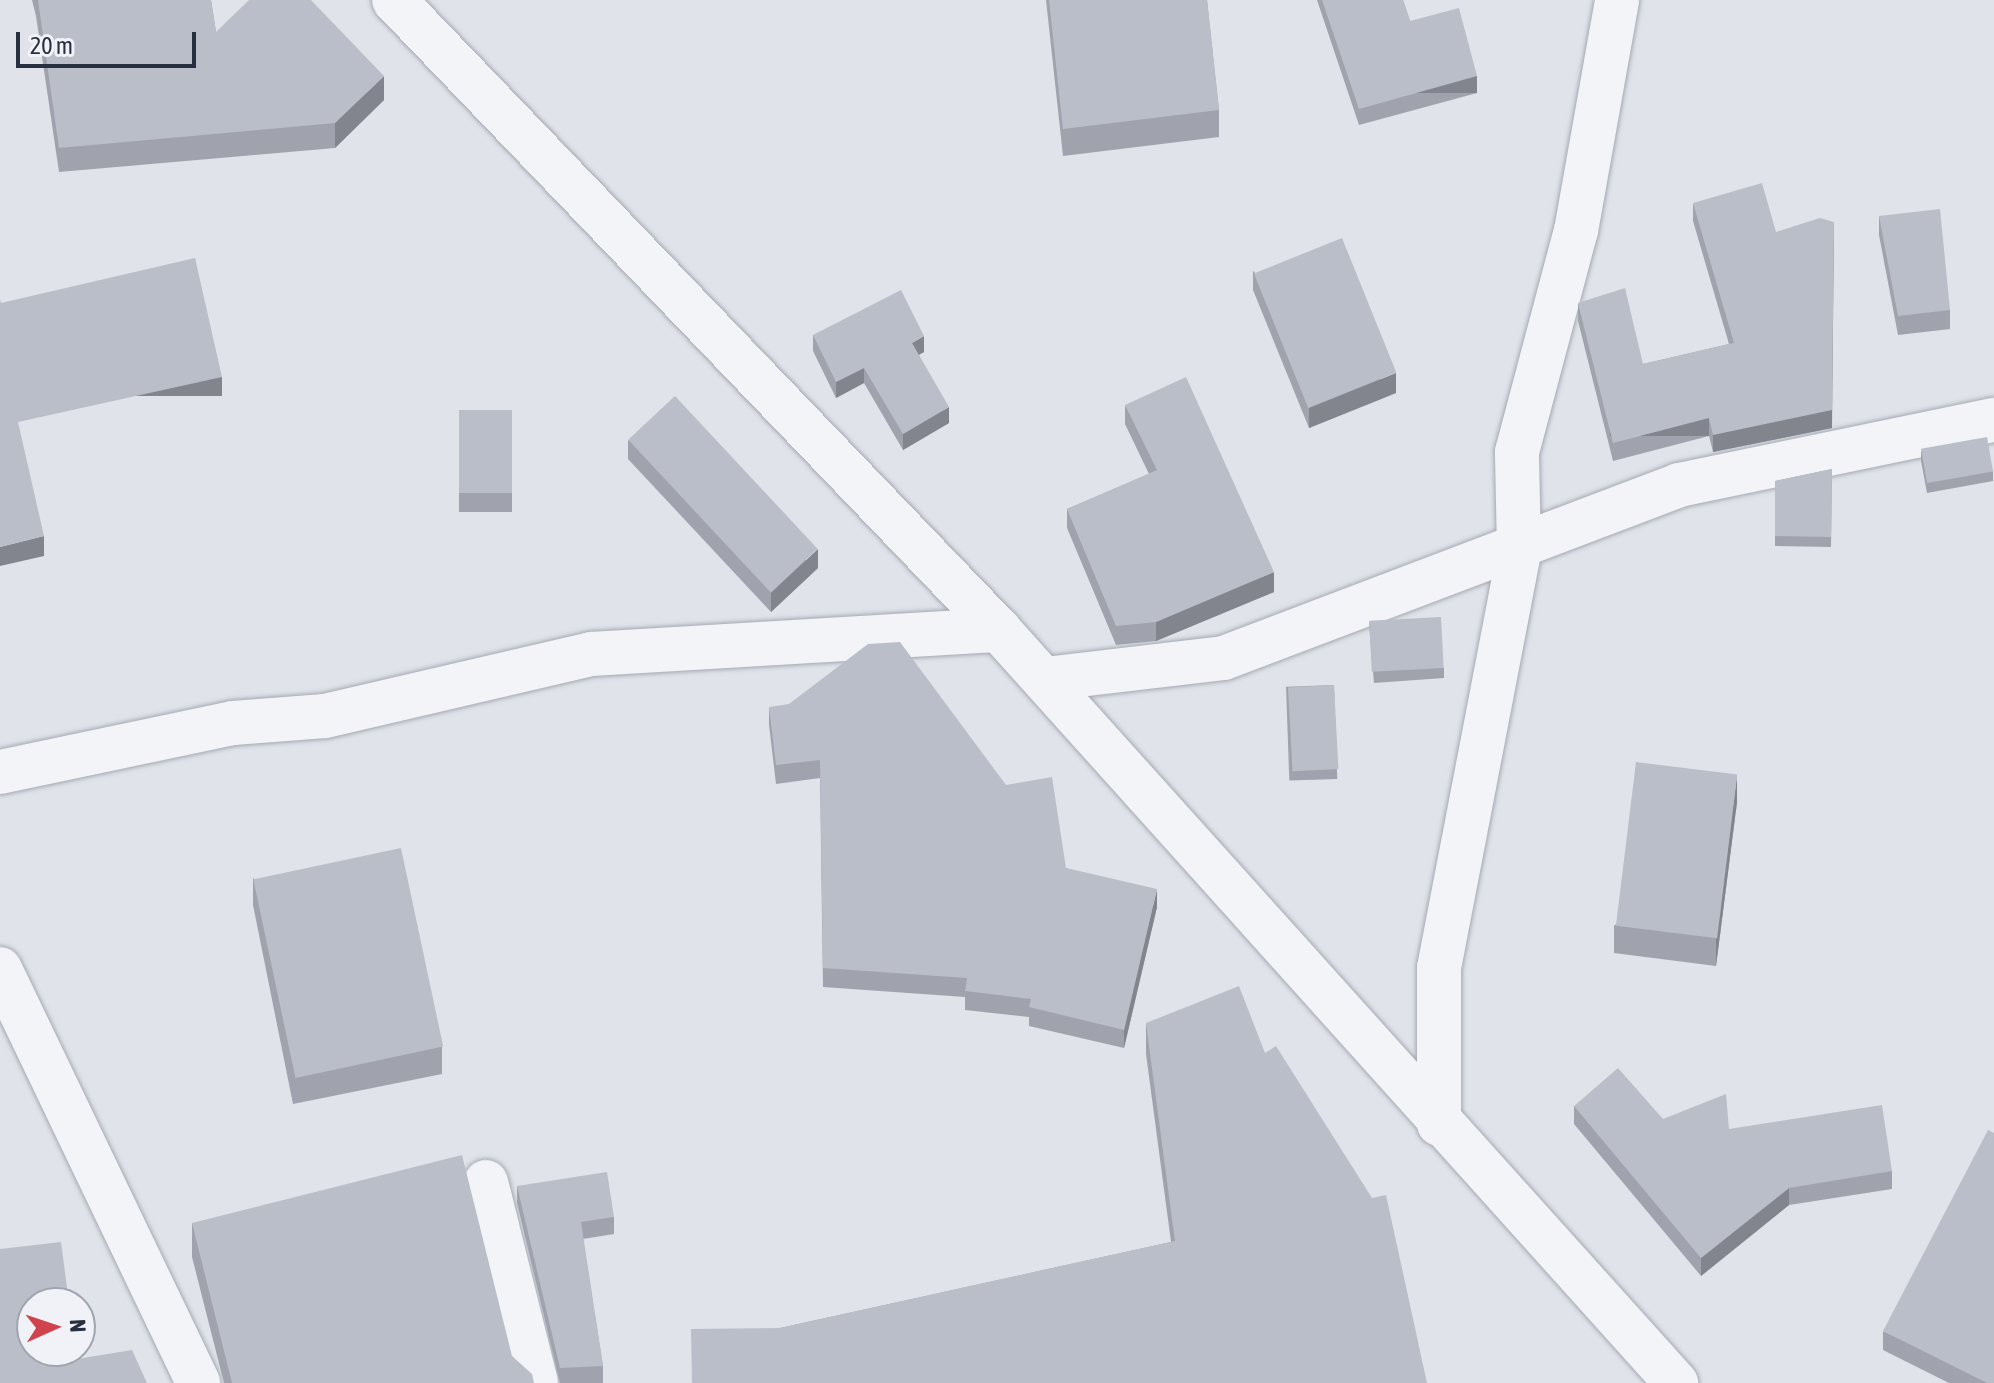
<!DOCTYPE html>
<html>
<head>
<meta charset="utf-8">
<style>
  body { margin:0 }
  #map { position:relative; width:1994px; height:1383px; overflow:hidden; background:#e0e3e9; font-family:"Asap Condensed",sans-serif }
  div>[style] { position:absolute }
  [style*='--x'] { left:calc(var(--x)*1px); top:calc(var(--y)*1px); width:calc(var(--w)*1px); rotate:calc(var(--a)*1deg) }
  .roads { filter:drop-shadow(0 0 2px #a5a9b3) drop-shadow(0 0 2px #a5a9b3) }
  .minor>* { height:44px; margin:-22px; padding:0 22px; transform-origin:22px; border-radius:22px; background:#f3f4f7 }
  .wall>* { inset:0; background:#a0a3ad; transform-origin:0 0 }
  .shaded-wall>* { inset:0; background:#82858d; transform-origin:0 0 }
  .building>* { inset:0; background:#babec9; transform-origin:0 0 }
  span { translate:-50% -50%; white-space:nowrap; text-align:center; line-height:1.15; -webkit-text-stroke:6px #f0f2f7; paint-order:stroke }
  .north { position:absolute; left:16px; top:1287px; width:80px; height:80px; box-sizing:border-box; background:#f0f2f7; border:2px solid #a0a4ae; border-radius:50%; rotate:87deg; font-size:22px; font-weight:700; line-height:32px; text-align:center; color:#282f41 }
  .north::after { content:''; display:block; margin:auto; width:28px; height:36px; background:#d0434c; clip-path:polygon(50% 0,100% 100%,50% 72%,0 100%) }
  .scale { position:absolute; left:16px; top:32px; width:180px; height:36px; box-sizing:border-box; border:4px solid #282f41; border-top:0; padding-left:10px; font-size:24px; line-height:28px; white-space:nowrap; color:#282f41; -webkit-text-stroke:6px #f0f2f7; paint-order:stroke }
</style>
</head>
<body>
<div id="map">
  <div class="roads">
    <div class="minor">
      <i style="--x:394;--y:0;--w:873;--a:46.16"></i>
      <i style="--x:999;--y:630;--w:1013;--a:48.04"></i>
      <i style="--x:1045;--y:679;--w:180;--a:-6.7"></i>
      <i style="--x:1224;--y:658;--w:487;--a:-20.8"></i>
      <i style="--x:1679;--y:485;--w:322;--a:-11.7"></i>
      <i style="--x:0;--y:772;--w:238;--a:-11.9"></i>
      <i style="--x:233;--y:723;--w:92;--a:-4.4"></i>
      <i style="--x:325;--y:716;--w:274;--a:-13.1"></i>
      <i style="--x:592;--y:654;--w:408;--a:-3.4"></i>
      <i style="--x:0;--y:969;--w:459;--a:64.4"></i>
      <i style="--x:1439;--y:1124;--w:156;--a:-90"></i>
      <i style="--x:1439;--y:968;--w:425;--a:-79.1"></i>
      <i style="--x:1519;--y:551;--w:99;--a:-91.2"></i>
      <i style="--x:1517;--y:452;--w:229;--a:-75.1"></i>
      <i style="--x:1576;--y:231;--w:235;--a:-79.9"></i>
      <i style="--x:486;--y:1182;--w:207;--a:76"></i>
    </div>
  </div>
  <div class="wall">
    <i style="clip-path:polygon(32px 0,211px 0,216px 32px,384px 100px,335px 148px,59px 172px,36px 16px)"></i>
    <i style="clip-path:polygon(1046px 0,1207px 0,1219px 110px,1219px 137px,1063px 156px)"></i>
    <i style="clip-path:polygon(1317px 0,1403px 0,1410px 21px,1477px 93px,1359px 125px)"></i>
    <i style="clip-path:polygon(1693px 203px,1832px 428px,1713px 452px,1709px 436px,1613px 461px,1578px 321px,1578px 303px,1643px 364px,1729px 344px,1693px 221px)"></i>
    <i style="clip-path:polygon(1879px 216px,1950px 310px,1950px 329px,1898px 335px,1879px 235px)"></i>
    <i style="clip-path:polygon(1253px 271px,1396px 393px,1309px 428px,1253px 290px)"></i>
    <i style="clip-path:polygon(813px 335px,924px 352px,919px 355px,949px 423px,903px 450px,864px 383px,836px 398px,813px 351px)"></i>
    <i style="clip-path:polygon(1125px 405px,1274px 592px,1156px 641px,1116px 645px,1067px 528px,1067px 509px,1149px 474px,1125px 424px)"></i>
    <i style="left:459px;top:410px;width:53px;height:102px"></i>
    <i style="clip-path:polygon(628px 440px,818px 568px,771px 612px,628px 459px)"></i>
    <i style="clip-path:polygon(1921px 451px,1993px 471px,1993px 481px,1927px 493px,1921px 461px)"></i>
    <i style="clip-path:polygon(1832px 469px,1831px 547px,1775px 546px,1775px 481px)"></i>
    <i style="clip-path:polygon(1369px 623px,1444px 668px,1444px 678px,1374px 683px)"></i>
    <i style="left:1334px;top:685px;width:94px;height:48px;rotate:88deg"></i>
    <i style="clip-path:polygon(769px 707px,1066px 868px,1157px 907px,1124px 1048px,1029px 1026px,1029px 1017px,965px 1010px,965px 997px,823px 987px,820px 778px,776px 784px,769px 725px)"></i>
    <i style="clip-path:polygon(1737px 802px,1716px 966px,1614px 953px,1614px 926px)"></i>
    <i style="clip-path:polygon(253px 878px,442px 1047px,442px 1074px,293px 1104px,253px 905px)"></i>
    <i style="clip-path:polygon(1146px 1023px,1265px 1053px,1427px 1383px,780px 1328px,1171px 1242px,1146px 1054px)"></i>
    <i style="clip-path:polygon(1574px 1106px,1729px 1129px,1892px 1171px,1892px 1189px,1789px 1205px,1701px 1276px,1574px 1124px)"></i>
    <i style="clip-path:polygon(517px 1186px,614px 1217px,614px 1234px,583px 1239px,603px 1366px,603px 1383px,560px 1383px,517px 1203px)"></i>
    <i style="clip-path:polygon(192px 1223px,512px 1356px,534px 1383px,224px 1383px,192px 1257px)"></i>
    <i style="clip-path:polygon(1883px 1331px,1994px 1383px,1949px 1383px,1883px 1350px)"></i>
  </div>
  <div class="shaded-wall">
    <i style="clip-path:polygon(384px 76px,384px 100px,335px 148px,335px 123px)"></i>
    <i style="left:1477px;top:76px;width:17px;height:123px;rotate:90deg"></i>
    <i style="clip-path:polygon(1834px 222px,1832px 428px,1713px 452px,1713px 435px)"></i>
    <i style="clip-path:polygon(924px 336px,924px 352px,912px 358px,912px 343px)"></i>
    <i style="clip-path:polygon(864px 368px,864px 383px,836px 398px,836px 382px)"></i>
    <i style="clip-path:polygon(1396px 373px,1396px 393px,1309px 428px,1309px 408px)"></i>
    <i style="left:222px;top:377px;width:19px;height:209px;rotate:90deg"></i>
    <i style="clip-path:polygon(949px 407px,949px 423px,903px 450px,903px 434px)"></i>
    <i style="left:1709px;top:418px;width:18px;height:99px;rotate:90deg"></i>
    <i style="clip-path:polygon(44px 536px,44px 556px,0 566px,0 547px)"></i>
    <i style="clip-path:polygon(818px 549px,818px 568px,771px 612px,771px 593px)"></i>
    <i style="clip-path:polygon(1274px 572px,1274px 592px,1156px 641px,1156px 622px)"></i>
    <i style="clip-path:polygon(1737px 775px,1737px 802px,1716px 966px,1716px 939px)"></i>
    <i style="clip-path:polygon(1157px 889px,1157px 907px,1124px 1048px,1124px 1030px)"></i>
    <i style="clip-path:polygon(1789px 1188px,1789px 1205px,1701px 1276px,1701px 1258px)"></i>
  </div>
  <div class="building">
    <i style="clip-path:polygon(38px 0,211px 0,216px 32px,249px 0,311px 0,384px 76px,335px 123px,59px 148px)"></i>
    <i style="clip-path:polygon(1049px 0,1207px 0,1219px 110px,1063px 129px)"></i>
    <i style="clip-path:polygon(1322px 0,1403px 0,1410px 21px,1459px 8px,1477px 76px,1359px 109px)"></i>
    <i style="clip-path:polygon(1762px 183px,1776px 232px,1820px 218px,1834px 222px,1832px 410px,1713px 435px,1709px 418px,1613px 443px,1578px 303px,1625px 288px,1643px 364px,1734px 343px,1693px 203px)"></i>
    <i style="clip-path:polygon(1940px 209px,1950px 310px,1898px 316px,1879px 216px)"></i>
    <i style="left:1342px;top:238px;width:145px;height:95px;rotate:68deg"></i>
    <i style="clip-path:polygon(195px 258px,222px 377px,18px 422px,44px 536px,0 547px,0 299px,1px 303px)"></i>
    <i style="clip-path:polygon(901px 290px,924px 336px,912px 343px,949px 407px,903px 434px,864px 368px,836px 382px,813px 335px)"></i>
    <i style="clip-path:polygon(1186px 377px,1274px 572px,1156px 622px,1116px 626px,1067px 509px,1157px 470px,1125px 405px)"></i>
    <i style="left:675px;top:396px;width:209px;height:64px;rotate:47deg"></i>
    <i style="left:459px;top:410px;width:53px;height:83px"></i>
    <i style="left:1987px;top:437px;width:35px;height:67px;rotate:80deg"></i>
    <i style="clip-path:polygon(1832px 469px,1831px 537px,1775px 536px,1775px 481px)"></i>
    <i style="left:1441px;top:617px;width:51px;height:72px;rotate:87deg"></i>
    <i style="clip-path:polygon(900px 642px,1006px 785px,1052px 777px,1066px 868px,1157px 889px,1124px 1030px,1029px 1007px,1031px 999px,965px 991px,967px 978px,823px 968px,820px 760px,776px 765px,769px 707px,789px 704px,868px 644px)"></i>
    <i style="left:1334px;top:685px;width:84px;height:46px;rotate:87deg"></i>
    <i style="left:1636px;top:762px;width:102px;height:165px;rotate:7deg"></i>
    <i style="left:401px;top:848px;width:203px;height:151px;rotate:78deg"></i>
    <i style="clip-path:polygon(1239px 986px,1265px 1053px,1276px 1046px,1372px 1198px,1386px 1195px,1427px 1383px,692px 1383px,691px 1329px,780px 1328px,1175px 1241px,1146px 1023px)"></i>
    <i style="clip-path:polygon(1618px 1068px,1663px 1119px,1726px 1094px,1729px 1129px,1882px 1105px,1892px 1171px,1789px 1188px,1701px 1258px,1574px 1106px)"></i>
    <i style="clip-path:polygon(1988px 1130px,1994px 1133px,1994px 1383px,1987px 1383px,1883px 1331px)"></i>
    <i style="clip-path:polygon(462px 1155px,512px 1356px,532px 1374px,534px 1383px,232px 1383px,192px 1223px)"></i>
    <i style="clip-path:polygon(607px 1172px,614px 1217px,581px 1222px,603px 1366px,560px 1368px,517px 1186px)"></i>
    <i style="clip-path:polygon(61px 1242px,69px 1303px,32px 1303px,32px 1351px,75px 1351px,77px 1359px,132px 1350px,147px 1383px,0 1383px,0 1249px)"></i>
  </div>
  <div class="north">N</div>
  <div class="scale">20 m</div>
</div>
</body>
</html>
